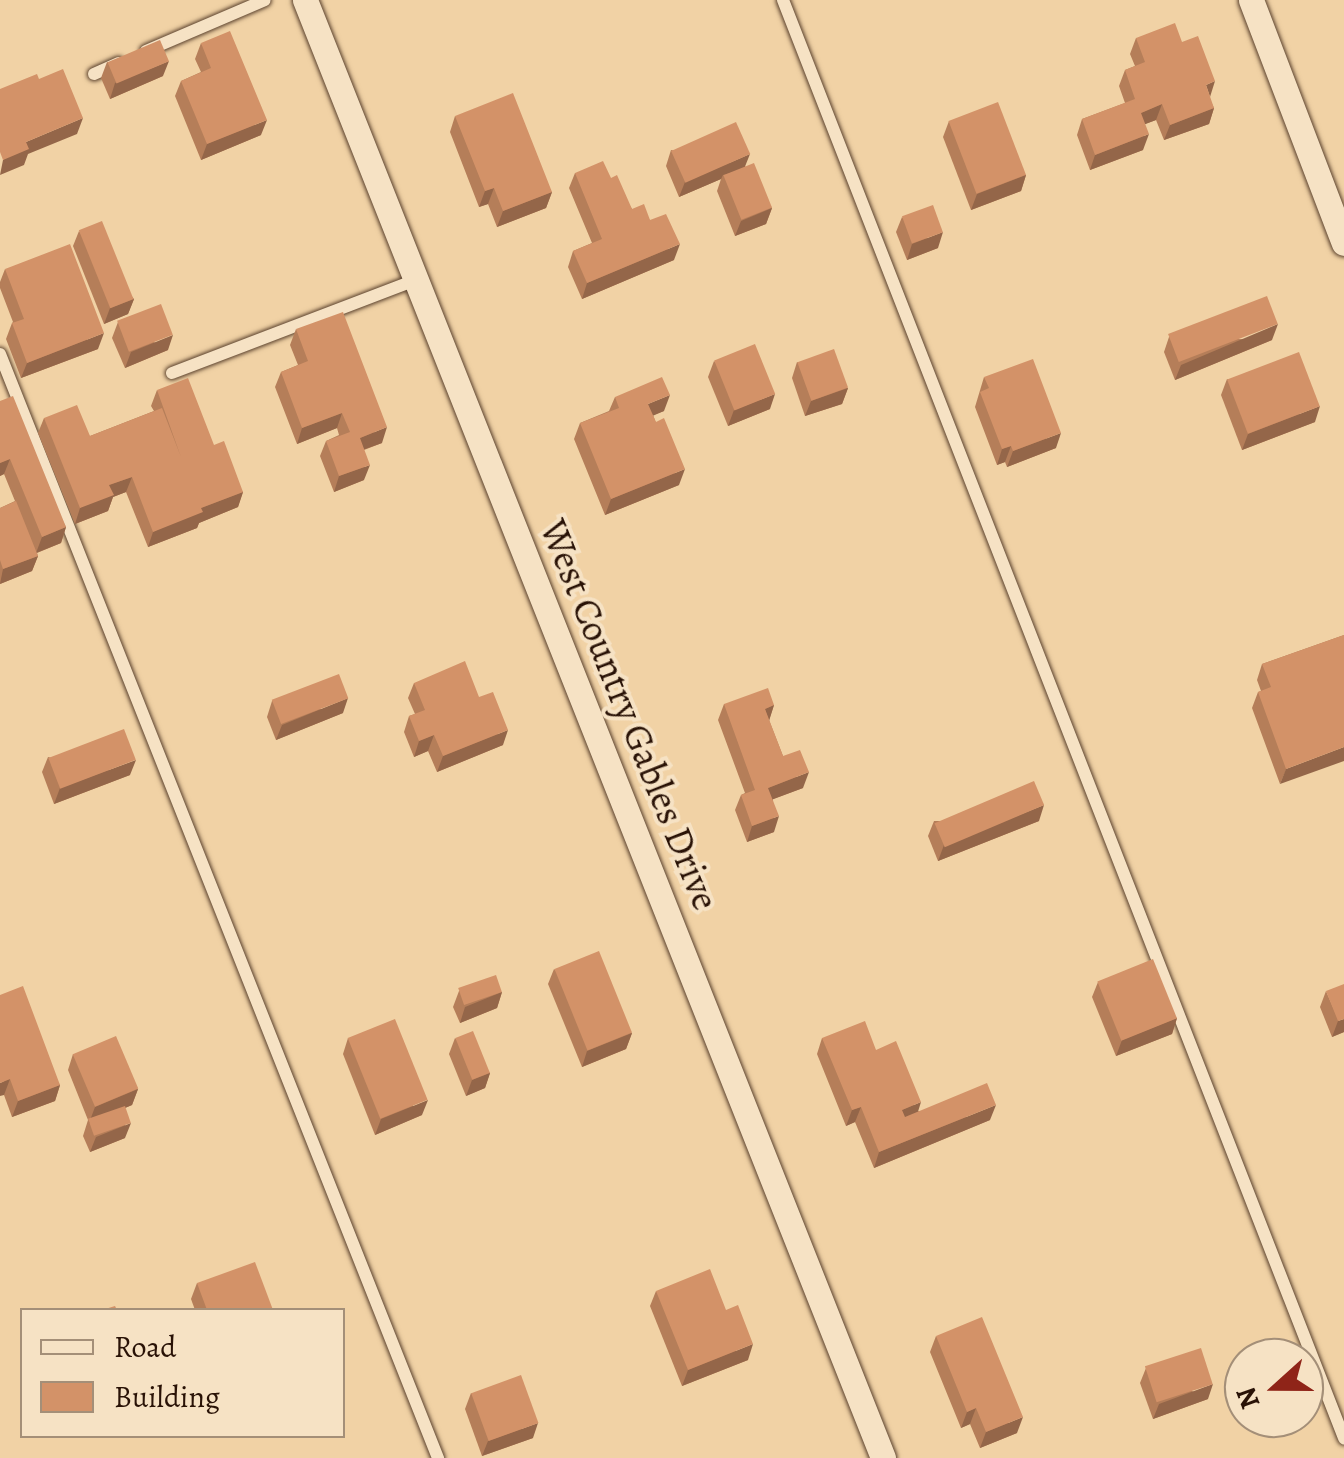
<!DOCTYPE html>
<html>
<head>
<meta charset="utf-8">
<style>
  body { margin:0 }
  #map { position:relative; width:1344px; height:1458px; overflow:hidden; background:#f1d2a5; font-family:Alegreya,serif }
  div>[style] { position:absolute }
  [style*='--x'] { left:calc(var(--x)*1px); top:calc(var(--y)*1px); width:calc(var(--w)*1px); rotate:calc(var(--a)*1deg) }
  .roads { filter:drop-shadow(0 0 2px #5b422e) drop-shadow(0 0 2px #5b422e) }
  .lane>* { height:12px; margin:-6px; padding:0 6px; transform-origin:6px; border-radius:6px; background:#f6e2c4 }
  .street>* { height:25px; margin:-12.5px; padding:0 12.5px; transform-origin:12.5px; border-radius:12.5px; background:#f6e2c4 }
  .wall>* { inset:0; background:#b57e59 }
  .shaded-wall>* { inset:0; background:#946649 }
  .building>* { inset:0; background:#d39268; transform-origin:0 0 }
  span { translate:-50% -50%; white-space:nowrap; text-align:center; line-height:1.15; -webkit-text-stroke:8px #f6e2c4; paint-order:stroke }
  .street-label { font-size:38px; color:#291206 }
  .legend { position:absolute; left:20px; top:1308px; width:325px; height:130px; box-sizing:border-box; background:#f6e2c4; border:2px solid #a48f78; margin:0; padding:12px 18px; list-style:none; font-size:30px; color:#291206 }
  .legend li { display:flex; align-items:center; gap:20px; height:50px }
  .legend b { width:50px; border:2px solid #a48f78 }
  .north { position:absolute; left:1224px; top:1338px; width:100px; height:100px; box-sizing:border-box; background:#f6e2c4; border:2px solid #a48f78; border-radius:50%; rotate:249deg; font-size:28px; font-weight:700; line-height:40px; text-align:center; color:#291206 }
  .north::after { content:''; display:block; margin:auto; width:35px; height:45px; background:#8f2418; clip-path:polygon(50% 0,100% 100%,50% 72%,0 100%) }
</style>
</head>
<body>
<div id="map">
  <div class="roads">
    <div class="lane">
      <i style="--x:783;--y:0;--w:1544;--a:68.69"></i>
      <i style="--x:146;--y:51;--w:129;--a:-23.2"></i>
      <i style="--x:94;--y:74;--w:27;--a:-24"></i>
      <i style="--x:0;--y:354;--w:1188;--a:68.36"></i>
      <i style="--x:172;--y:373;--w:261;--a:-20.9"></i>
    </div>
    <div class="street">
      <i style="--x:305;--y:0;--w:1568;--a:68.37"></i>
      <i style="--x:1251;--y:0;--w:260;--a:69.1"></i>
    </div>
  </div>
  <div class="wall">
    <i style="clip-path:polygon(1136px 38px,1182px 42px,1214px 108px,1209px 124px,1164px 140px,1156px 120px,1145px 124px,1143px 150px,1090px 170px,1077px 135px,1082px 119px,1125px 103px,1119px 86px,1125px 70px,1135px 66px,1130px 54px)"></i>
    <i style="clip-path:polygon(201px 43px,261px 135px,201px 160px,175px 96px,181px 81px,201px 72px,195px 59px)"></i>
    <i style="clip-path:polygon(107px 62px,163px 76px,110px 99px,101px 78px)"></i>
    <i style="clip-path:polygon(455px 116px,552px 192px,546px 208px,497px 227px,488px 204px,479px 207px,450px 132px)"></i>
    <i style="clip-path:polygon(949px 121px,1026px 175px,1021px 191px,971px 210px,943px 137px)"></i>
    <i style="clip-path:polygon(671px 150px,745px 166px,772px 208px,766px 224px,735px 236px,717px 191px,721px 179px,679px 197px,666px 166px)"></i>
    <i style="clip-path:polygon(575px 173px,611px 178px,632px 209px,650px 220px,674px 260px,582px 299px,568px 267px,573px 251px,592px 243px,569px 188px)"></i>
    <i style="clip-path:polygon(902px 217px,938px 248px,907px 260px,896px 232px)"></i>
    <i style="clip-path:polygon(79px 231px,134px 299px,128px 314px,104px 324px,73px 246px)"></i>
    <i style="clip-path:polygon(5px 269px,98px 349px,21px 378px,6px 339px,12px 323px,13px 322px,0 288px,0 282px)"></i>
    <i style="clip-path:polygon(118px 322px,168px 350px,125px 368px,112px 338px)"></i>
    <i style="clip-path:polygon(296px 329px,382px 443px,364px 450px,364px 480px,334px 492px,320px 456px,326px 441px,339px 435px,337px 428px,297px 444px,275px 387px,281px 372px,298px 365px,290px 345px)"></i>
    <i style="clip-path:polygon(1169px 337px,1272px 340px,1175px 380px,1164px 352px)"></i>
    <i style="clip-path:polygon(714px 361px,770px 409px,728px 426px,708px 377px)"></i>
    <i style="clip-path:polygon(797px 362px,848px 388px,842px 404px,805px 416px,792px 378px)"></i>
    <i style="clip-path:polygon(984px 377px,1056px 448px,1007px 467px,1005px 462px,997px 465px,975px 407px)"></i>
    <i style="clip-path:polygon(1227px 379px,1315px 422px,1242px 450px,1221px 395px)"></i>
    <i style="clip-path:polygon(157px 390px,243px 492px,238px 507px,199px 523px,197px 528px,148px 547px,126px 492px,113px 497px,108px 511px,75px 524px,38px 433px,44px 418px,90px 436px,154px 411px,151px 406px)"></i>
    <i style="clip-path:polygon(615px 397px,664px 411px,653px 415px,679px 485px,605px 515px,574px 439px,580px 423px,609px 411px)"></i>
    <i style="clip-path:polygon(0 401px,66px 527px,61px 543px,37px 553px,38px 556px,32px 571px,0 584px,0 508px,15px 501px,4px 474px,0 476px)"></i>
    <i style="clip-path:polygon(1344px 635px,1280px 784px,1252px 708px,1258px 692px,1261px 691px,1257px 680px,1262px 664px)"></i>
    <i style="clip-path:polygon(414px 683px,479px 697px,503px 745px,437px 772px,428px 751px,414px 757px,404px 732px,409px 716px,415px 714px,408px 698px)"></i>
    <i style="clip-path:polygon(272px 701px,343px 713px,276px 740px,267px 717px)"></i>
    <i style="clip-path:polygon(724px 704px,774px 705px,769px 720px,783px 756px,803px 788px,773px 799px,774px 832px,747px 842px,735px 810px,741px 795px,745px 793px,718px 720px)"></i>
    <i style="clip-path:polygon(48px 757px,130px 775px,54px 804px,42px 772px)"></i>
    <i style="clip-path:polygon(934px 821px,1039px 821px,938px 861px,928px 836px)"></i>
    <i style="clip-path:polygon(554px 969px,632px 1033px,626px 1049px,582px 1067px,548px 984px)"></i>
    <i style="clip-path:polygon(1098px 982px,1177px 1018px,1172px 1034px,1116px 1056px,1092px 997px)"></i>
    <i style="clip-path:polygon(459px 991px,502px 992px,497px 1008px,460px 1023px,453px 1007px)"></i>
    <i style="clip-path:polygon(1326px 991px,1344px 1032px,1332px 1037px,1320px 1007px)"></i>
    <i style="clip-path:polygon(0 995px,60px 1085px,55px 1101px,12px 1117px,4px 1095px)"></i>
    <i style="clip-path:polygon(348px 1038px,422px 1115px,375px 1135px,343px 1054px)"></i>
    <i style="clip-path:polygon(455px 1038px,490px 1073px,485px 1088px,466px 1096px,449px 1054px)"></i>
    <i style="clip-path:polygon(822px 1038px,876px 1050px,918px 1111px,990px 1120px,874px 1168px,855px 1122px,846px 1126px,817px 1054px)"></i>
    <i style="clip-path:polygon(73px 1054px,138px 1089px,132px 1105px,125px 1108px,125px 1138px,90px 1152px,83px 1136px,88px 1120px,68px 1070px)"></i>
    <i style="clip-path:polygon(197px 1283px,273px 1310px,195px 1310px,191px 1299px)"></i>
    <i style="clip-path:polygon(656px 1291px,748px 1360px,682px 1386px,650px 1306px)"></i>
    <i style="clip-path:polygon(936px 1336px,1017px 1433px,980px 1448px,970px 1424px,961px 1428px,930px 1352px)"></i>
    <i style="clip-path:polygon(1146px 1368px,1208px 1399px,1153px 1419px,1140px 1383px)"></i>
    <i style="clip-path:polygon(471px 1393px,533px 1438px,482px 1456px,465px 1409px)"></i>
  </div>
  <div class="shaded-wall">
    <i style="clip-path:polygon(169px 61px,163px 76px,110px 99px,115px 83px)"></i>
    <i style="clip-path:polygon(1215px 81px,1210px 97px,1206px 85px)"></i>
    <i style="clip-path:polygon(1162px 104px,1156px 120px,1135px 128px,1141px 113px)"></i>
    <i style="clip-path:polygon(1214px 108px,1209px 124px,1164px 140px,1170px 125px)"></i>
    <i style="clip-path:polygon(83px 118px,77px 134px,28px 154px,24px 165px,0 175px,3px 160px,26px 142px)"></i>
    <i style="clip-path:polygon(267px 120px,261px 135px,201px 160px,207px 144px)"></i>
    <i style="clip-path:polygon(1149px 134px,1143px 150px,1090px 170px,1095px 155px)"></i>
    <i style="clip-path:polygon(750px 154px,744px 169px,723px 175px,721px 179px,679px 197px,685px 182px)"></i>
    <i style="clip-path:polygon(1026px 175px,1021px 191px,971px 210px,977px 194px)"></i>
    <i style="clip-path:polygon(494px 188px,488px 204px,479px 207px,485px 191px)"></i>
    <i style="clip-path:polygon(552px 192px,546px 208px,497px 227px,503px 211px)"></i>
    <i style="clip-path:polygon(772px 208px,766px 224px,735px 236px,741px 221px)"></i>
    <i style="clip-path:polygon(943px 232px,938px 248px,907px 260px,912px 244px)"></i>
    <i style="clip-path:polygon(680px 244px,674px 260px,582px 299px,587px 283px)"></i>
    <i style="clip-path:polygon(134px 299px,128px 314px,104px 324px,110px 308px)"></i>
    <i style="clip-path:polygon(1278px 324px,1272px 340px,1175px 380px,1181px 365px)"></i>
    <i style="clip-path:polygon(104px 333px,98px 349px,21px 378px,27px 363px)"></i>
    <i style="clip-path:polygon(173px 335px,168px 350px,125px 368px,131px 352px)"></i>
    <i style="clip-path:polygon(848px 388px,842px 404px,805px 416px,811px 401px)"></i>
    <i style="clip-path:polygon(775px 394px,770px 409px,728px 426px,734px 410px)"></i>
    <i style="clip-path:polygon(670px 395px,664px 411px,643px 420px,648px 404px)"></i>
    <i style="clip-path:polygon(1320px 406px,1315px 422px,1242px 450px,1248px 434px)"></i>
    <i style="clip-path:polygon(342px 413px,337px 428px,297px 444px,302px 428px)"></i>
    <i style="clip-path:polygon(387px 427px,382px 443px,354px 453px,360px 438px)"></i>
    <i style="clip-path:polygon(1061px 433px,1056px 448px,1007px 467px,1013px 451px)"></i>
    <i style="clip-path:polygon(1011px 446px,1005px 462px,997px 465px,1002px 449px)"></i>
    <i style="clip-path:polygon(10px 459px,4px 474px,0 476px,0 463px)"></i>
    <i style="clip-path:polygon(370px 465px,364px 480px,334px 492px,339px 476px)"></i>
    <i style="clip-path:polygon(685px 469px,679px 485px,605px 515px,611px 499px)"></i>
    <i style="clip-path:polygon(132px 477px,126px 492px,113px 497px,108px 511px,75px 524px,80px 508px,109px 485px)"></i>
    <i style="clip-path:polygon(243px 492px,238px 507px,199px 523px,197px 528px,148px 547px,153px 532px,201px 508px)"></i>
    <i style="clip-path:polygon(66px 527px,61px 543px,36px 553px,42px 537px)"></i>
    <i style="clip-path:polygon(38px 556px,32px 571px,0 584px,3px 569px)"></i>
    <i style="clip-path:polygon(348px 698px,343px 713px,276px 740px,282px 725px)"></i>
    <i style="clip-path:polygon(774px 705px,769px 721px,765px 709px)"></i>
    <i style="clip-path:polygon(508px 730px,503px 745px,437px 772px,443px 756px)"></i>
    <i style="clip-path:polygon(434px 735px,428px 751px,414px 757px,419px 741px)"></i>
    <i style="clip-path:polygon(1344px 747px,1344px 761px,1280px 784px,1286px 769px)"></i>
    <i style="clip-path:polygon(136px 760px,130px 775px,54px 804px,60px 788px)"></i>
    <i style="clip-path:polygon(809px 772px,803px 788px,763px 803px,768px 788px)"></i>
    <i style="clip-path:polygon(1044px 805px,1039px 821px,938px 861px,944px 845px)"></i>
    <i style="clip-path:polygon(779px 816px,774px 832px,747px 842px,752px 826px)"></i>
    <i style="clip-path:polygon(502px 992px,497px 1008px,460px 1023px,465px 1007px)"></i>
    <i style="clip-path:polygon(1177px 1018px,1172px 1034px,1116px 1056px,1122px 1040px)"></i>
    <i style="clip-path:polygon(1344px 1019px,1344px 1032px,1332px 1037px,1338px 1021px)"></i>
    <i style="clip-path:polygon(632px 1033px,626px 1049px,582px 1067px,587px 1051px)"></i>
    <i style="clip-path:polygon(490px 1073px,485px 1088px,466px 1096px,472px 1080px)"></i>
    <i style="clip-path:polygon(10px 1079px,4px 1095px,0 1096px,0 1083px)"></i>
    <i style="clip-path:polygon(60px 1085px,55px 1101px,12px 1117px,18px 1101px)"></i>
    <i style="clip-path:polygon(138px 1089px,132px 1105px,89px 1123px,95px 1107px)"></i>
    <i style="clip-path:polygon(428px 1100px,422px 1115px,375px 1135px,381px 1119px)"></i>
    <i style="clip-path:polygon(921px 1102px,916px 1118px,897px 1125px,902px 1110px)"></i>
    <i style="clip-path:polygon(996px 1105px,990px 1120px,874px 1168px,879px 1152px)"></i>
    <i style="clip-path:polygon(861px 1107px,855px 1122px,846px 1126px,852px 1110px)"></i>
    <i style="clip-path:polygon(131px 1123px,125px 1138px,90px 1152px,96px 1137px)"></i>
    <i style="clip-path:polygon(753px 1344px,748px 1360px,682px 1386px,688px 1370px)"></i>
    <i style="clip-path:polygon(1213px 1384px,1208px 1399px,1153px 1419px,1159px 1404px)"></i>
    <i style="clip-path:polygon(976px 1408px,970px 1424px,961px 1428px,967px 1412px)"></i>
    <i style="clip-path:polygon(1023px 1417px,1017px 1433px,980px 1448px,986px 1432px)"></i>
    <i style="clip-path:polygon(538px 1423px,533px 1438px,482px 1456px,488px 1441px)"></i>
  </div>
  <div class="building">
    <i style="clip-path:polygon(1175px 23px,1182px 42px,1198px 36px,1215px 81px,1206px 85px,1214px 108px,1170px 125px,1162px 104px,1141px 113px,1149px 134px,1095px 155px,1082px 119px,1135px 99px,1125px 70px,1145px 62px,1136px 38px)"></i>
    <i style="clip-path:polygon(230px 31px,267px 120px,207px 144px,181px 81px,211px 68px,201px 43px)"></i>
    <i style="left:160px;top:40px;width:23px;height:57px;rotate:67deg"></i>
    <i style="clip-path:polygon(63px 69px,83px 118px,26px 142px,29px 149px,3px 160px,0 152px,0 89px,37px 74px,39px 79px)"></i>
    <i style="clip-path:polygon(513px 93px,552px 192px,503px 211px,494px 188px,485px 191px,455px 116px)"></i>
    <i style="left:998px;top:102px;width:78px;height:53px;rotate:69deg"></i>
    <i style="left:736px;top:122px;width:35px;height:71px;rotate:66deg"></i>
    <i style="clip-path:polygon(603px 161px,611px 178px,617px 175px,632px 209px,644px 204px,650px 220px,666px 214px,680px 244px,587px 283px,573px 251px,602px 239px,575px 173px)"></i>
    <i style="left:754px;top:163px;width:48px;height:33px;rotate:68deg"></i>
    <i style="left:933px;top:205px;width:29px;height:33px;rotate:70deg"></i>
    <i style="left:102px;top:221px;width:84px;height:25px;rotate:68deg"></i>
    <i style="clip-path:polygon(70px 244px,104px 333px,27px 363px,12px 323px,24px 319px,5px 269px)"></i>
    <i style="left:1267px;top:296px;width:30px;height:106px;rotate:69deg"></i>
    <i style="left:161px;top:304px;width:33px;height:47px;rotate:69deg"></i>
    <i style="clip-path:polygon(343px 312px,387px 427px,360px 438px,370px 465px,339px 476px,326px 441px,350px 432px,342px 413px,302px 428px,281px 372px,308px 361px,296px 329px)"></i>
    <i style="left:755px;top:344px;width:54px;height:44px;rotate:68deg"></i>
    <i style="left:834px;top:349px;width:41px;height:39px;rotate:70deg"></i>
    <i style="left:1299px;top:352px;width:58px;height:77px;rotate:69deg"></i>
    <i style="clip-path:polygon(1033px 359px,1061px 433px,1013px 451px,1011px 446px,1002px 449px,980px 392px,989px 388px,984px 377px)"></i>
    <i style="clip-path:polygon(662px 377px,670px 395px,648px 404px,656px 422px,664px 418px,685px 469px,611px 499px,580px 423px,619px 408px,615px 397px)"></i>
    <i style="clip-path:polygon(188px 378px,214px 445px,224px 441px,243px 492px,201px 508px,203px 512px,153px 532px,132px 477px,109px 485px,114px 495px,80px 508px,44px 418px,77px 405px,90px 436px,162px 408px,181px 457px,157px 390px)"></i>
    <i style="clip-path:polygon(13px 396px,66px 527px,42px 537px,10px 459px,0 463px,0 401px)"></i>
    <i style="clip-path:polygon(16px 501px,38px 556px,3px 569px,0 560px,0 508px)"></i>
    <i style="clip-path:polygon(1344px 635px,1344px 747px,1286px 769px,1258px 692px,1271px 687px,1262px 664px)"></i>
    <i style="clip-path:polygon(465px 661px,479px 697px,493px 692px,508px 730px,443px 756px,434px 735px,419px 741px,409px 716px,425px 710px,414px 683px)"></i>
    <i style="left:339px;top:674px;width:26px;height:72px;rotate:69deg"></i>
    <i style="clip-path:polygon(768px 688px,774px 705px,765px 709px,783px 756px,800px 750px,809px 772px,768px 788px,779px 816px,752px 826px,741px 795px,755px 790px,724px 704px)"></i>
    <i style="left:124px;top:729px;width:33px;height:81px;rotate:69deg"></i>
    <i style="left:1034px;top:781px;width:26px;height:108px;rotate:67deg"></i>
    <i style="left:599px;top:951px;width:88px;height:48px;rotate:68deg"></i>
    <i style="left:1153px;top:959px;width:64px;height:60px;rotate:68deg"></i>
    <i style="left:496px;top:975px;width:18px;height:40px;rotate:71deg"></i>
    <i style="clip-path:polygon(1344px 984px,1344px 1019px,1338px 1021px,1326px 991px)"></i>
    <i style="clip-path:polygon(23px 986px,60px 1085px,18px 1101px,10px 1079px,0 1083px,0 995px)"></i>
    <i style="left:395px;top:1019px;width:87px;height:51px;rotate:68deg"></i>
    <i style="clip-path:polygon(865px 1021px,876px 1050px,896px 1041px,921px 1102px,902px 1110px,905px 1117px,987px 1083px,996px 1105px,879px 1152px,861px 1107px,852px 1110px,822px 1038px)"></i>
    <i style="left:473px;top:1031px;width:45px;height:19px;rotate:68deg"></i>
    <i style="left:116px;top:1036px;width:57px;height:47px;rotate:67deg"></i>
    <i style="left:125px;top:1106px;width:18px;height:39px;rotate:71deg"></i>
    <i style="clip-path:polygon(255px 1262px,273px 1310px,207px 1310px,197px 1283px)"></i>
    <i style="clip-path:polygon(710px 1269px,726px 1310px,738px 1305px,753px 1344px,688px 1370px,656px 1291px)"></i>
    <i style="clip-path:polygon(115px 1306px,117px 1310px,102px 1310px)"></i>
    <i style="clip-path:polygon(982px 1317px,1023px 1417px,986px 1432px,976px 1408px,967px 1412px,936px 1336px)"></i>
    <i style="left:1201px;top:1348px;width:38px;height:59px;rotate:72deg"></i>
    <i style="left:521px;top:1375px;width:51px;height:53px;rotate:70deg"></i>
  </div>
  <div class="street-label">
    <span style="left:629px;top:715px;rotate:68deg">West Country Gables Drive</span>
  </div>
  <ul class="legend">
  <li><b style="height:12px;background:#f6e2c4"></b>Road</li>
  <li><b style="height:28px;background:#d39268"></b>Building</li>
  </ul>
  <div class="north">N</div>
</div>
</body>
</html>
